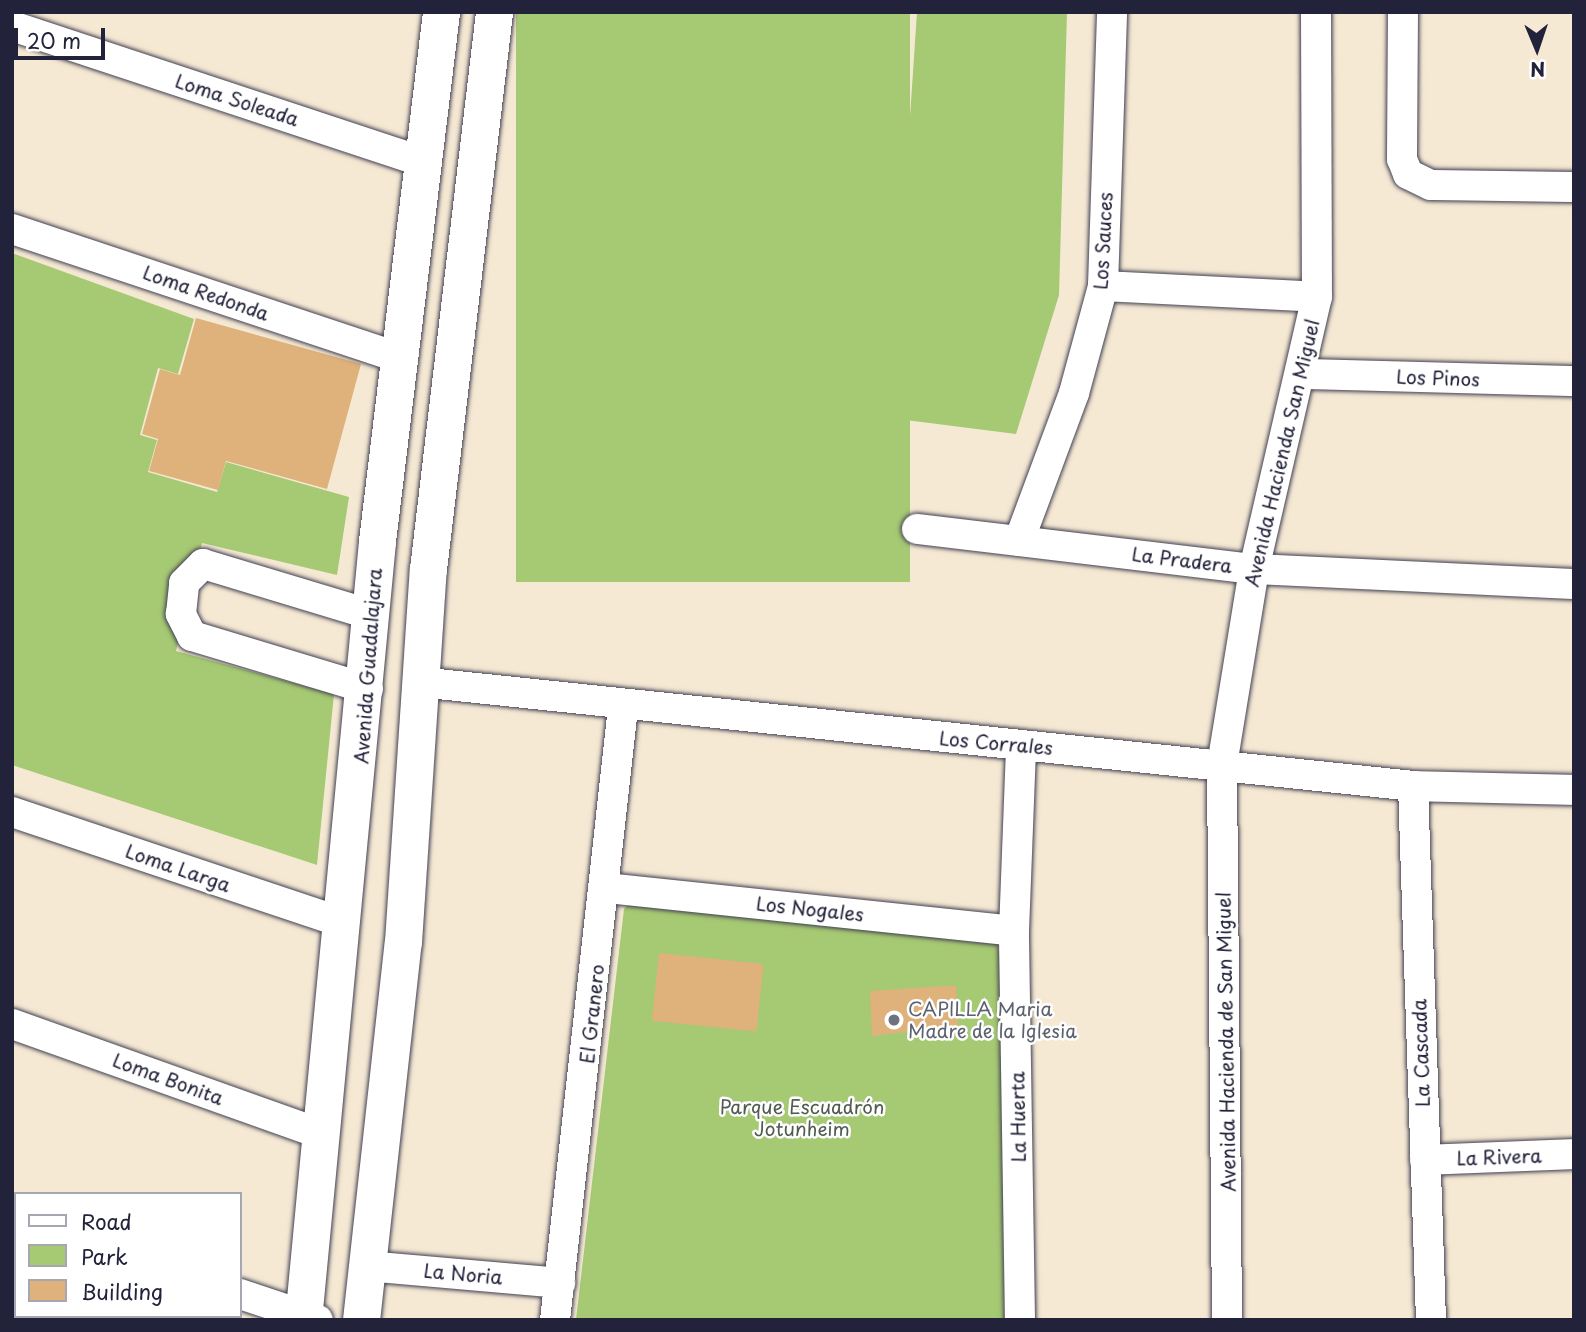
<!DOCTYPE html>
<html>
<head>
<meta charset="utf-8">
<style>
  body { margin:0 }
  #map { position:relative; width:1586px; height:1332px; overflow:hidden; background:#f5e9d4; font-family:"Playpen Sans",sans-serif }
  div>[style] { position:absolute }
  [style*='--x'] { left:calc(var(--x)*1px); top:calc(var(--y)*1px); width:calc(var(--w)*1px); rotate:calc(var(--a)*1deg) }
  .green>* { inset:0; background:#a6c973; transform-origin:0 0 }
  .building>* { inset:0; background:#dfb27c; transform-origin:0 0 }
  .roads { filter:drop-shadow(0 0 2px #424052) drop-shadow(0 0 2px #424052) }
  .minor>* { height:30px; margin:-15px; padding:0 15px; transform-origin:15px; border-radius:15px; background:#fff }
  .major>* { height:37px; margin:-18.5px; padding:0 18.5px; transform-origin:18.5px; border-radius:18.5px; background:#fff }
  .dots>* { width:19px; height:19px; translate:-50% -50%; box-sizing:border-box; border:4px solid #fff; border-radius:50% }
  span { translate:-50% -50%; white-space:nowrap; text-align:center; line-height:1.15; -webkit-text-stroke:5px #fff; paint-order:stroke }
  .street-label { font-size:19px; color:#22223b }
  .worship-label { font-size:19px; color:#5b616d }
  .left { translate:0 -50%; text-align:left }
  .park-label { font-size:19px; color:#505c4f }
  .frame { position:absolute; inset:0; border:14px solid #22223b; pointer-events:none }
  .legend { position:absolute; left:14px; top:1192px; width:228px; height:126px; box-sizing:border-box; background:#fff; border:2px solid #a7a7b1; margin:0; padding:9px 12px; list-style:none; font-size:21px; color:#22223b }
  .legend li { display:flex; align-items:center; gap:14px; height:35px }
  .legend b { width:35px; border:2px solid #a7a7b1 }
  .north { position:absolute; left:1502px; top:14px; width:70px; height:70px; -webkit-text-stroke:5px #fff; paint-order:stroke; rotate:178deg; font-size:19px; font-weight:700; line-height:28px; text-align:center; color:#22223b }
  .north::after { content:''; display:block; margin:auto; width:24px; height:32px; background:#22223b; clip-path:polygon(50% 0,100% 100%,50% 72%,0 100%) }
  .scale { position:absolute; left:14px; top:28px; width:91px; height:32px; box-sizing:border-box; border:4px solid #22223b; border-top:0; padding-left:9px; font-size:21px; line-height:24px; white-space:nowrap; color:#22223b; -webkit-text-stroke:5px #fff; paint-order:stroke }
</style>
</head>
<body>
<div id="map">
  <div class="green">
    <i style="left:516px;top:12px;width:394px;height:570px"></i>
    <i style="clip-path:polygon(917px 12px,1067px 12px,1059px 295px,1016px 434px,890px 418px)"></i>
    <i style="clip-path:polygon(12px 253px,194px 319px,178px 374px,158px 368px,140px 435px,157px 440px,148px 472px,217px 492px,226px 462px,349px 497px,337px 575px,202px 543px,176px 651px,334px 694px,317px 865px,12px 765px)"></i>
    <i style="clip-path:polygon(632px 901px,995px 938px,1001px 960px,1004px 1320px,576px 1320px,624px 909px)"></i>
  </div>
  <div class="building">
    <i style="clip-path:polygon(196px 318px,361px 364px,327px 489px,226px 461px,218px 490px,149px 471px,158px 439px,142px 434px,160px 369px,180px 375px)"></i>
    <i style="left:659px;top:953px;width:105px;height:68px;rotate:6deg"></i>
    <i style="clip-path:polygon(944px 986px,956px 986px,958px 1033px,948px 1034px,948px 1027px,872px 1036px,870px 991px)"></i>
  </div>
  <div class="roads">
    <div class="minor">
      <i style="--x:1403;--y:12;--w:147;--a:90.4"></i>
      <i style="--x:1402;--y:159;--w:16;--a:68"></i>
      <i style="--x:1408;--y:174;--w:25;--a:26"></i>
      <i style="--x:1431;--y:185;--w:143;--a:0.8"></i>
      <i style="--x:12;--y:26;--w:431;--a:18.3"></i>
      <i style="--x:12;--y:229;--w:409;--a:18.4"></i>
      <i style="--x:1103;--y:286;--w:214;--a:2.9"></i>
      <i style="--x:1303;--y:374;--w:271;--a:1.5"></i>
      <i style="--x:917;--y:529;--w:339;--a:6.8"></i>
      <i style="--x:1254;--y:569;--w:320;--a:2.7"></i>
      <i style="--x:1019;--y:541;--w:158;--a:-69.6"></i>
      <i style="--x:1074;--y:393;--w:111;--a:-74.8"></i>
      <i style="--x:1103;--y:286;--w:274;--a:-88.1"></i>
      <i style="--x:419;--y:682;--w:999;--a:5.97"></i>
      <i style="--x:1413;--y:786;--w:161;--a:1.4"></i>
      <i style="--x:368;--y:689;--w:184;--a:-163.2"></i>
      <i style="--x:192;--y:636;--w:25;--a:-117"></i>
      <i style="--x:181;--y:614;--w:31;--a:-84"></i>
      <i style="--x:184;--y:583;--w:27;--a:-45"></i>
      <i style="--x:203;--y:564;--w:177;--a:16.8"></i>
      <i style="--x:1413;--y:786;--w:534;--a:88.07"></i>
      <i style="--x:12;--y:812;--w:350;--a:18.5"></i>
      <i style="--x:606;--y:888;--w:410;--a:6"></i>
      <i style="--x:12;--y:1024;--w:330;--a:19.6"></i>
      <i style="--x:1425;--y:1160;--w:149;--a:-2.3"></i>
      <i style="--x:12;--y:1219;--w:4;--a:14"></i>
      <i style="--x:367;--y:1266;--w:194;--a:5"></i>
      <i style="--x:240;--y:1294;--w:82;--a:18.4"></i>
      <i style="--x:555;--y:1320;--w:616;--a:-83.66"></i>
      <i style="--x:1020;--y:1320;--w:389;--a:-90.9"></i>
      <i style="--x:1014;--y:931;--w:185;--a:-87.8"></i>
      <i style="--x:1227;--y:1320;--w:555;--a:-90.52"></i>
      <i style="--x:1222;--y:765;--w:199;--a:-80.7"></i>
      <i style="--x:1254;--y:569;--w:279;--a:-77"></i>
      <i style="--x:1317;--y:297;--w:285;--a:-90.2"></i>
    </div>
    <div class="major">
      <i style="--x:303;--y:1320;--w:783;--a:-84.57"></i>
      <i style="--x:377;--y:541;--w:533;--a:-83.1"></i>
      <i style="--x:361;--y:1320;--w:380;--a:-83.7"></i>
      <i style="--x:403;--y:942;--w:374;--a:-86.2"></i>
      <i style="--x:428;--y:569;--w:561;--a:-83.24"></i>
    </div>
  </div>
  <div class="dots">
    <i style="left:894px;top:1020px;background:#6b7280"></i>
  </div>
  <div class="street-label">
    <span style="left:237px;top:100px;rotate:18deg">Loma Soleada</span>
    <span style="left:1103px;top:241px;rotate:-87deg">Los Sauces</span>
    <span style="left:206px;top:293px;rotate:19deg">Loma Redonda</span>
    <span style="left:1438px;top:378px;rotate:2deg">Los Pinos</span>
    <span style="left:1282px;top:453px;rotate:-77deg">Avenida Hacienda San Miguel</span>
    <span style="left:1182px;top:560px;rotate:7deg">La Pradera</span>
    <span style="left:368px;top:666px;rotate:-86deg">Avenida Guadalajara</span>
    <span style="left:996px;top:743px;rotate:5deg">Los Corrales</span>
    <span style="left:178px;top:868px;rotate:19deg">Loma Larga</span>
    <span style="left:810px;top:909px;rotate:6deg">Los Nogales</span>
    <span style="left:592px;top:1014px;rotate:-84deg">El Granero</span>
    <span style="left:1226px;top:1042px;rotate:-91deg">Avenida Hacienda de San Miguel</span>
    <span style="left:1421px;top:1053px;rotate:-92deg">La Cascada</span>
    <span style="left:168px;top:1079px;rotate:20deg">Loma Bonita</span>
    <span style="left:1018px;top:1117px;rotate:-91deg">La Huerta</span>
    <span style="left:1499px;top:1157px;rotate:-2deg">La Rivera</span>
    <span style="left:463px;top:1274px;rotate:5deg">La Noria</span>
  </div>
  <div class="worship-label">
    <span class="left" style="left:908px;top:1020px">CAPILLA Maria<br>Madre de la Iglesia</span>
  </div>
  <div class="park-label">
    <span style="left:802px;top:1118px">Parque Escuadrón<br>Jotunheim</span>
  </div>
  <div class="frame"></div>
  <ul class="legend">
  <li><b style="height:9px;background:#fff"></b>Road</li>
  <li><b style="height:19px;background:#a6c973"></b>Park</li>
  <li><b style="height:19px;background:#dfb27c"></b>Building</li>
  </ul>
  <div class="north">N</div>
  <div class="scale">20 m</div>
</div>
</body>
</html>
